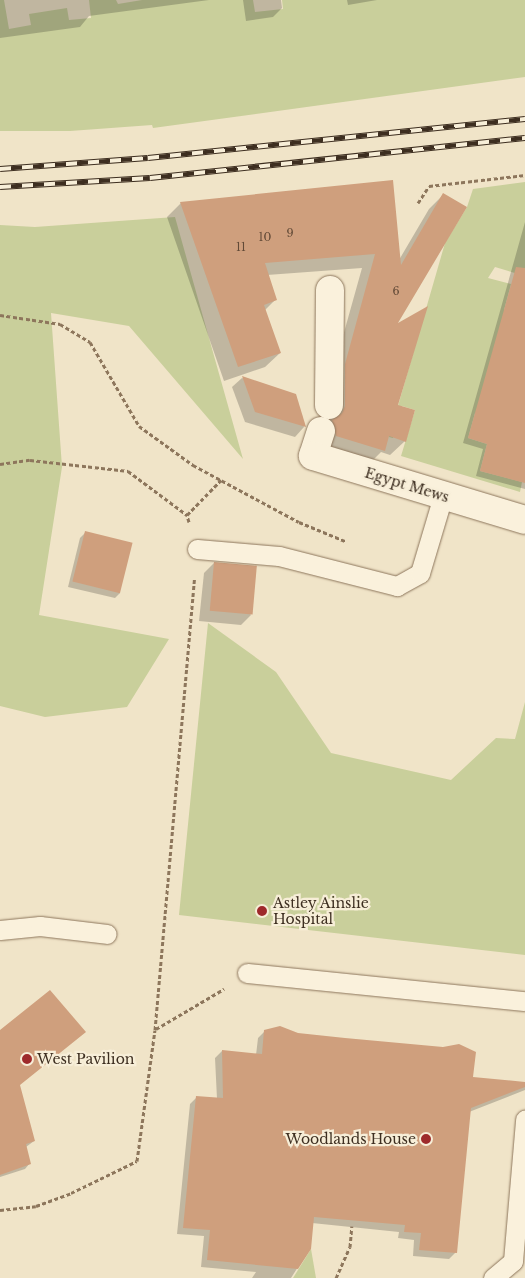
<!DOCTYPE html>
<html>
<head>
<meta charset="utf-8">
<style>
  body { margin:0 }
  #map { position:relative; width:525px; height:1278px; overflow:hidden; background:#f0e4c8; font-family:"Libre Baskerville",serif }
  div>[style] { position:absolute }
  [style*='--x'] { left:calc(var(--x)*1px); top:calc(var(--y)*1px); width:calc(var(--w)*1px); rotate:calc(var(--a)*1deg) }
  .green>* { inset:0; background:#c9cf9b }
  .shadow>* { inset:0; background:#0003 }
  .building>* { inset:0; background:#cf9f7d; transform-origin:0 0 }
  .path>* { height:3px; margin-top:-1.5px; transform-origin:0; background:repeating-linear-gradient(90deg,#8d765c 0 4px,transparent 0 6.5px) }
  .roads { filter:drop-shadow(0 0 1px #8d765c) drop-shadow(0 0 1px #8d765c) }
  .service>* { height:19px; margin:-9.5px; padding:0 9.5px; transform-origin:9.5px; border-radius:9.5px; background:#faf1dc }
  .minor>* { height:28px; margin:-14px; padding:0 14px; transform-origin:14px; border-radius:14px; background:#faf1dc }
  .rail>* { height:5.5px; margin-top:-2.75px; transform-origin:0; background:repeating-linear-gradient(90deg,#f7eed8 0 11px,#3d2e20 0 22px); box-sizing:border-box; border-block:1px solid #3d2e20 }
  .dots>* { width:14px; height:14px; translate:-50% -50%; box-sizing:border-box; border:2px solid #f7eed8; border-radius:50% }
  span { translate:-50% -50%; white-space:nowrap; text-align:center; line-height:1.15; -webkit-text-stroke:4.5px #f7eed8; paint-order:stroke }
  .number-label { font-size:11px; color:#624a37 }
  .number-label span { -webkit-text-stroke-width:0 }
  .street-label { font-size:14px; color:#3d2e20 }
  .poi-label { font-size:14px; color:#3d2e20 }
  .left { translate:0 -50%; text-align:left }
  .right { translate:-100% -50%; text-align:right }
</style>
</head>
<body>
<div id="map">
  <div class="green">
    <i style="clip-path:polygon(0 0,4px 0,9px 29px,31px 25px,29px 14px,67px 8px,69px 20px,91px 18px,89px 0,116px 0,118px 4px,142px 0,253px 0,255px 12px,283px 9px,282px 0,525px 0,525px 77px,153px 128px,152px 125px,70px 131px,0 131px)"></i>
    <i style="clip-path:polygon(525px 182px,525px 276px,495px 267px,488px 278px,511px 284px,504px 310px,524px 316px,495px 418px,475px 413px,468px 438px,487px 444px,480px 471px,522px 482px,520px 492px,401px 456px,415px 410px,402px 406px,393px 438px,389px 437px,445px 243px,467px 207px,473px 189px)"></i>
    <i style="clip-path:polygon(175px 217px,243px 459px,129px 326px,51px 313px,62px 467px,39px 615px,169px 639px,127px 707px,45px 717px,0 706px,0 225px,35px 227px)"></i>
    <i style="clip-path:polygon(208px 623px,276px 672px,331px 753px,451px 780px,496px 738px,515px 739px,525px 702px,525px 955px,179px 915px)"></i>
    <i style="clip-path:polygon(311px 1249px,316px 1278px,293px 1278px)"></i>
  </div>
  <div class="shadow">
    <i style="clip-path:polygon(0 0,209px 0,89px 16px,80px 27px,0 38px)"></i>
    <i style="clip-path:polygon(243px 0,281px 0,282px 8px,273px 17px,246px 21px)"></i>
    <i style="clip-path:polygon(347px 0,377px 0,348px 5px)"></i>
    <i style="clip-path:polygon(443px 195px,395px 327px,397px 406px,405px 441px,390px 455px,381px 452px,369px 464px,322px 450px,331px 421px,331px 379px,362px 268px,267px 275px,275px 300px,265px 310px,280px 353px,265px 367px,224px 381px,167px 217px,181px 203px,399px 260px,429px 209px)"></i>
    <i style="clip-path:polygon(525px 222px,525px 489px,476px 476px,483px 449px,463px 443px)"></i>
    <i style="clip-path:polygon(242px 378px,295px 395px,304px 427px,295px 437px,245px 422px,232px 387px)"></i>
    <i style="clip-path:polygon(85px 533px,120px 593px,115px 598px,68px 587px,80px 538px)"></i>
    <i style="clip-path:polygon(214px 563px,251px 615px,241px 625px,199px 621px,204px 573px)"></i>
    <i style="clip-path:polygon(265px 1031px,298px 1034px,472px 1078px,525px 1083px,525px 1090px,469px 1112px,456px 1252px,449px 1259px,413px 1256px,414px 1240px,398px 1238px,399px 1232px,312px 1223px,310px 1248px,291px 1278px,252px 1278px,256px 1272px,201px 1267px,204px 1236px,177px 1234px,190px 1104px,197px 1097px,217px 1099px,215px 1058px,222px 1051px,256px 1055px,258px 1038px)"></i>
    <i style="clip-path:polygon(0 1032px,34px 1141px,26px 1147px,30px 1163px,25px 1169px,0 1177px)"></i>
  </div>
  <div class="building">
    <i style="clip-path:polygon(393px 180px,401px 265px,443px 193px,467px 207px,398px 323px,428px 306px,398px 405px,415px 410px,406px 442px,389px 436px,385px 451px,336px 436px,332px 420px,342px 413px,345px 406px,345px 364px,375px 254px,265px 263px,277px 300px,264px 305px,281px 353px,238px 367px,180px 202px)"></i>
    <i style="clip-path:polygon(516px 267px,525px 268px,525px 483px,480px 471px,487px 444px,468px 438px)"></i>
    <i style="clip-path:polygon(242px 376px,296px 394px,306px 427px,255px 412px)"></i>
    <i style="left:85px;top:531px;width:49px;height:52px;rotate:14deg"></i>
    <i style="left:214px;top:562px;width:43px;height:49px;rotate:5deg"></i>
    <i style="clip-path:polygon(50px 990px,86px 1032px,20px 1085px,35px 1141px,26px 1144px,31px 1164px,0 1175px,0 1030px)"></i>
    <i style="clip-path:polygon(280px 1026px,298px 1033px,345px 1038px,443px 1047px,459px 1044px,476px 1052px,473px 1077px,525px 1082px,525px 1087px,471px 1108px,457px 1253px,419px 1250px,421px 1233px,404px 1232px,405px 1225px,314px 1217px,311px 1249px,298px 1269px,207px 1260px,210px 1230px,183px 1228px,196px 1096px,223px 1098px,222px 1050px,262px 1054px,264px 1030px)"></i>
  </div>
  <div class="path">
    <i style="--x:418;--y:203;--w:20;--a:-57"></i>
    <i style="--x:429;--y:186;--w:97;--a:-6.5"></i>
    <i style="--x:0;--y:315;--w:61;--a:8.5"></i>
    <i style="--x:60;--y:324;--w:35;--a:31"></i>
    <i style="--x:90;--y:342;--w:97;--a:59.7"></i>
    <i style="--x:139;--y:426;--w:67;--a:35.8"></i>
    <i style="--x:193;--y:465;--w:120;--a:28.3"></i>
    <i style="--x:299;--y:522;--w:50;--a:22.4"></i>
    <i style="--x:0;--y:464;--w:30;--a:-8"></i>
    <i style="--x:30;--y:460;--w:99;--a:6.4"></i>
    <i style="--x:128;--y:471;--w:74;--a:36.7"></i>
    <i style="--x:189;--y:522;--w:7;--a:-106"></i>
    <i style="--x:187;--y:515;--w:49;--a:-45.8"></i>
    <i style="--x:156;--y:1029;--w:79;--a:-30.5"></i>
    <i style="--x:0;--y:1210;--w:36;--a:-6"></i>
    <i style="--x:36;--y:1206;--w:37;--a:-20"></i>
    <i style="--x:71;--y:1193;--w:73;--a:-25.9"></i>
    <i style="--x:137;--y:1161;--w:132;--a:-82.2"></i>
    <i style="--x:155;--y:1030;--w:455;--a:-85"></i>
    <i style="--x:336;--y:1278;--w:34;--a:-66"></i>
    <i style="--x:350;--y:1247;--w:21;--a:-85"></i>
  </div>
  <div class="roads">
    <div class="service">
      <i style="--x:197;--y:549;--w:82;--a:4.9"></i>
      <i style="--x:279;--y:556;--w:122;--a:14.3"></i>
      <i style="--x:397;--y:586;--w:26;--a:-29"></i>
      <i style="--x:420;--y:573;--w:80;--a:-73.4"></i>
      <i style="--x:0;--y:930;--w:40;--a:-5.7"></i>
      <i style="--x:40;--y:926;--w:67;--a:6.8"></i>
      <i style="--x:247;--y:973;--w:279;--a:5.8"></i>
      <i style="--x:493;--y:1278;--w:26;--a:-40"></i>
      <i style="--x:513;--y:1261;--w:142;--a:-85.1"></i>
    </div>
    <div class="minor">
      <i style="--x:329;--y:405;--w:115;--a:-89.5"></i>
      <i style="--x:321;--y:431;--w:26;--a:108"></i>
      <i style="--x:313;--y:456;--w:221;--a:16.8"></i>
    </div>
  </div>
  <div class="rail">
    <i style="--x:0;--y:169;--w:148;--a:-4.3"></i>
    <i style="--x:148;--y:158;--w:379;--a:-5.9"></i>
    <i style="--x:0;--y:187;--w:150;--a:-3.4"></i>
    <i style="--x:150;--y:178;--w:377;--a:-6.1"></i>
  </div>
  <div class="dots">
    <i style="left:262px;top:911px;background:#9e2a2b"></i>
    <i style="left:27px;top:1059px;background:#9e2a2b"></i>
    <i style="left:426px;top:1139px;background:#9e2a2b"></i>
  </div>
  <div class="number-label">
    <span style="left:290px;top:233px">9</span>
    <span style="left:265px;top:237px">10</span>
    <span style="left:241px;top:247px">11</span>
    <span style="left:396px;top:291px">6</span>
  </div>
  <div class="street-label">
    <span style="left:407px;top:485px;rotate:17deg">Egypt Mews</span>
  </div>
  <div class="poi-label">
    <span class="left" style="left:273px;top:911px">Astley Ainslie<br>Hospital</span>
    <span class="left" style="left:37px;top:1059px">West Pavilion</span>
    <span class="right" style="left:416px;top:1139px">Woodlands House</span>
  </div>
</div>
</body>
</html>
